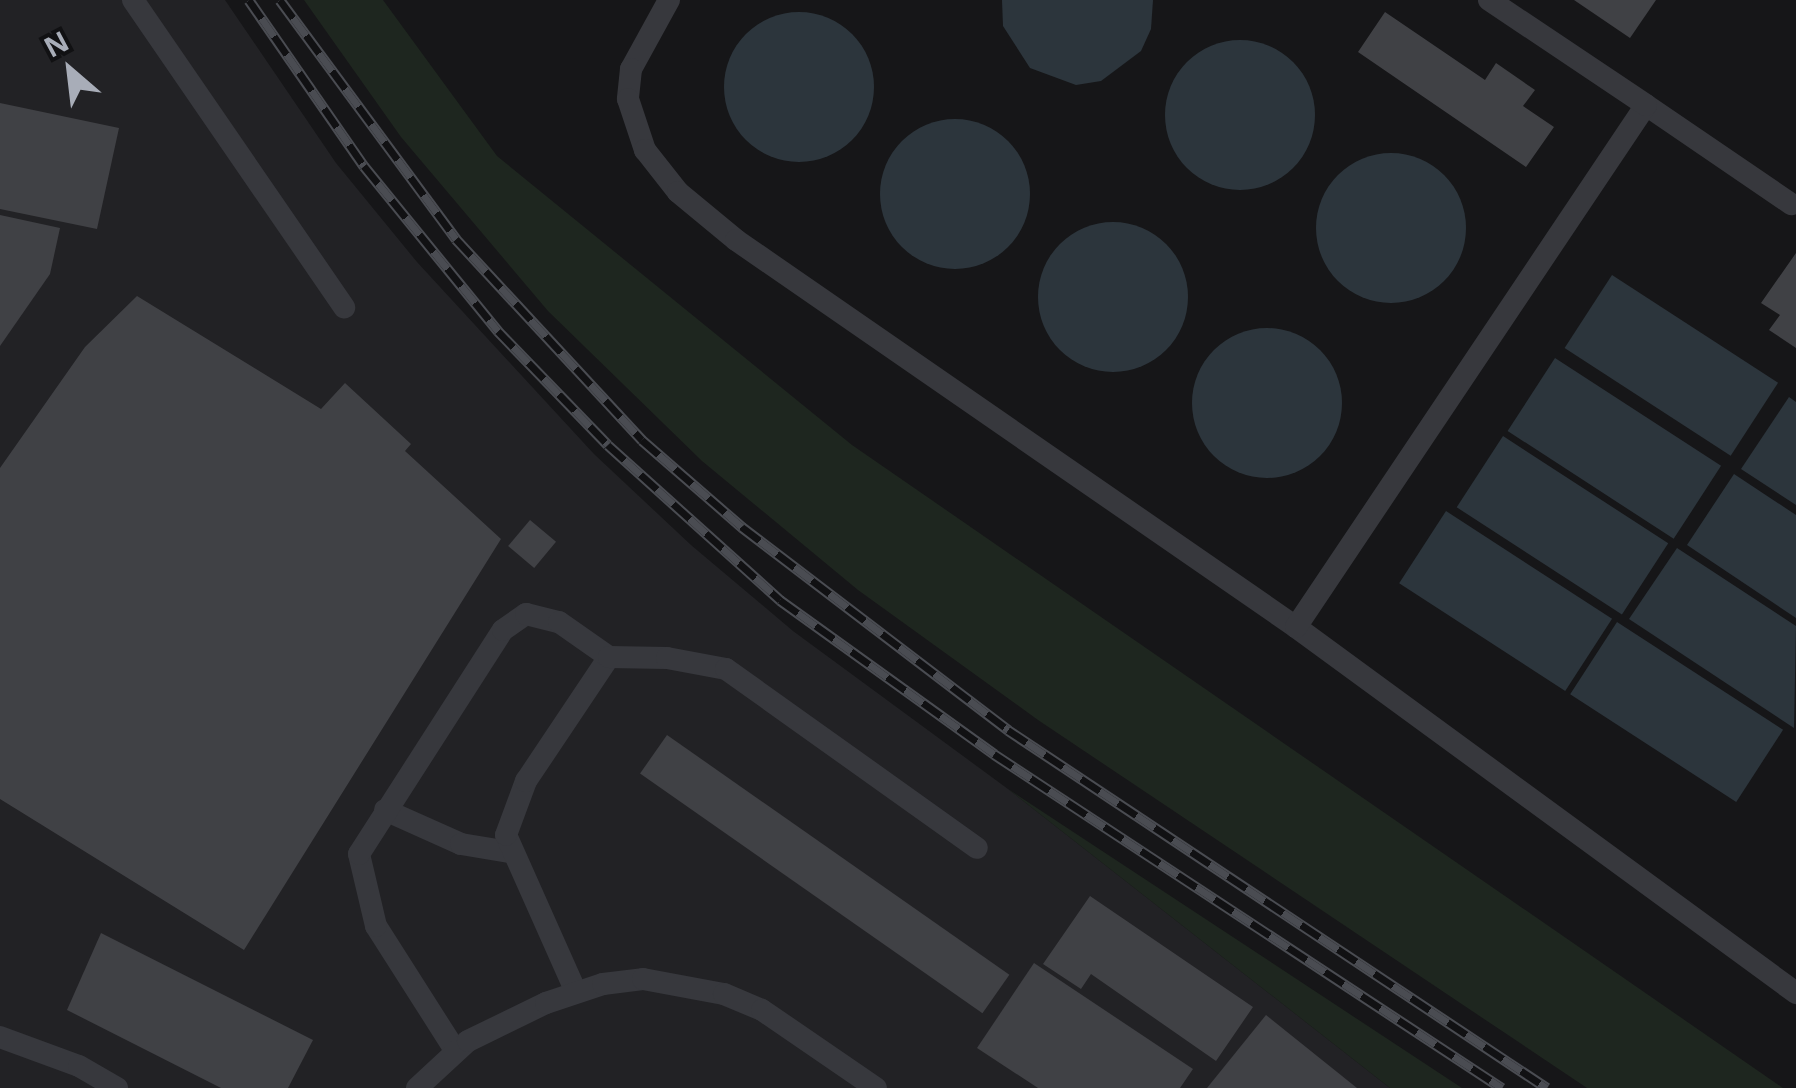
<!DOCTYPE html>
<html>
<head>
<meta charset="utf-8">
<style>
  body { margin:0 }
  #map { position:relative; width:1796px; height:1088px; overflow:hidden; background:#161618; font-family:"Noto Sans",sans-serif }
  div>[style] { position:absolute }
  [style*='--x'] { left:calc(var(--x)*1px); top:calc(var(--y)*1px); width:calc(var(--w)*1px); rotate:calc(var(--a)*1deg) }
  .built>* { inset:0; background:#222225 }
  .green>* { inset:0; background:#1e261f }
  .water>* { inset:0; background:#2c353c; transform-origin:0 0 }
  .round { border-radius:50% }
  .building>* { inset:0; background:#404145; transform-origin:0 0 }
  .lane>* { height:22px; margin:-11px; padding:0 11px; transform-origin:11px; border-radius:11px; background:#37383d }
  .rail>* { height:11px; margin-top:-5.5px; transform-origin:0; background:repeating-linear-gradient(90deg,#111113 0 22px,#4a4c52 0 44px); box-sizing:border-box; border-block:2px solid #4a4c52 }
  span { translate:-50% -50%; white-space:nowrap; text-align:center; line-height:1.15; -webkit-text-stroke:9px #111113; paint-order:stroke }
  .north { position:absolute; left:20px; top:20px; width:100px; height:100px; -webkit-text-stroke:8px #111113; paint-order:stroke; rotate:332deg; font-size:28px; font-weight:700; line-height:40px; text-align:center; color:#a8adb8 }
  .north::after { content:''; display:block; margin:auto; width:35px; height:45px; background:#a8adb8; clip-path:polygon(50% 0,100% 100%,50% 72%,0 100%) }
</style>
</head>
<body>
<div id="map">
  <div class="built">
    <i style="clip-path:polygon(0 0,225px 0,336px 163px,417px 262px,594px 454px,691px 545px,793px 631px,1008px 789px,1390px 1088px,0 1088px)"></i>
  </div>
  <div class="green">
    <i style="clip-path:polygon(304px 0,383px 0,497px 156px,852px 445px,1783px 1088px,1587px 1088px,1038px 720px,858px 590px,702px 461px,548px 311px,401px 137px)"></i>
    <i style="clip-path:polygon(1008px 789px,1462px 1088px,1390px 1088px)"></i>
  </div>
  <div class="water">
    <i style="clip-path:polygon(1153px 0,1151px 29px,1141px 51px,1101px 81px,1076px 85px,1030px 68px,1003px 26px,1002px 0)"></i>
    <i class="round" style="left:724px;top:12px;width:150px;height:150px"></i>
    <i class="round" style="left:1165px;top:40px;width:150px;height:150px"></i>
    <i class="round" style="left:880px;top:119px;width:150px;height:150px"></i>
    <i class="round" style="left:1316px;top:153px;width:150px;height:150px"></i>
    <i class="round" style="left:1038px;top:222px;width:150px;height:150px"></i>
    <i style="left:1612px;top:275px;width:198px;height:87px;rotate:33deg"></i>
    <i class="round" style="left:1192px;top:328px;width:150px;height:150px"></i>
    <i style="left:1555px;top:358px;width:198px;height:87px;rotate:33deg"></i>
    <i style="clip-path:polygon(1789px 397px,1796px 402px,1796px 505px,1741px 469px)"></i>
    <i style="left:1503px;top:436px;width:197px;height:85px;rotate:33deg"></i>
    <i style="clip-path:polygon(1734px 474px,1796px 515px,1796px 618px,1687px 545px)"></i>
    <i style="left:1446px;top:511px;width:198px;height:86px;rotate:33deg"></i>
    <i style="clip-path:polygon(1677px 548px,1796px 626px,1794px 728px,1629px 619px)"></i>
    <i style="left:1617px;top:622px;width:198px;height:86px;rotate:33deg"></i>
  </div>
  <div class="building">
    <i style="clip-path:polygon(1574px 0,1656px 0,1630px 38px)"></i>
    <i style="clip-path:polygon(1385px 12px,1485px 80px,1496px 63px,1535px 90px,1523px 106px,1554px 127px,1526px 167px,1358px 52px)"></i>
    <i style="clip-path:polygon(0 103px,119px 128px,97px 229px,0 209px)"></i>
    <i style="clip-path:polygon(0 215px,60px 228px,50px 274px,0 346px)"></i>
    <i style="clip-path:polygon(1796px 253px,1796px 348px,1769px 330px,1780px 315px,1761px 303px)"></i>
    <i style="clip-path:polygon(137px 296px,321px 409px,345px 383px,411px 444px,405px 451px,501px 539px,244px 950px,0 799px,0 468px,85px 347px)"></i>
    <i style="left:530px;top:520px;width:34px;height:34px;rotate:40deg"></i>
    <i style="left:667px;top:735px;width:418px;height:47px;rotate:35deg"></i>
    <i style="clip-path:polygon(1090px 896px,1253px 1007px,1216px 1061px,1091px 974px,1081px 989px,1043px 964px)"></i>
    <i style="clip-path:polygon(101px 933px,313px 1040px,288px 1088px,221px 1088px,67px 1010px)"></i>
    <i style="clip-path:polygon(1034px 963px,1193px 1069px,1180px 1088px,1038px 1088px,977px 1048px)"></i>
    <i style="clip-path:polygon(1266px 1015px,1357px 1088px,1207px 1088px)"></i>
  </div>
  <div class="lane">
    <i style="--x:133;--y:0;--w:373;--a:55.5"></i>
    <i style="--x:669;--y:0;--w:79;--a:118.8"></i>
    <i style="--x:631;--y:69;--w:30;--a:96"></i>
    <i style="--x:628;--y:99;--w:54;--a:71.6"></i>
    <i style="--x:645;--y:150;--w:53;--a:51.8"></i>
    <i style="--x:678;--y:192;--w:75;--a:39.6"></i>
    <i style="--x:736;--y:240;--w:681;--a:34.65"></i>
    <i style="--x:1296;--y:627;--w:620;--a:36.2"></i>
    <i style="--x:1646;--y:105;--w:176;--a:34.3"></i>
    <i style="--x:1296;--y:627;--w:628;--a:-56.16"></i>
    <i style="--x:1646;--y:105;--w:189;--a:-146.2"></i>
    <i style="--x:385;--y:810;--w:83;--a:24.1"></i>
    <i style="--x:461;--y:844;--w:50;--a:9.3"></i>
    <i style="--x:576;--y:992;--w:172;--a:-114"></i>
    <i style="--x:506;--y:835;--w:58;--a:-69.7"></i>
    <i style="--x:526;--y:781;--w:149;--a:-56.2"></i>
    <i style="--x:0;--y:1037;--w:84;--a:20.2"></i>
    <i style="--x:79;--y:1066;--w:44;--a:30.1"></i>
    <i style="--x:455;--y:1050;--w:147;--a:-122.5"></i>
    <i style="--x:376;--y:926;--w:74;--a:-103.3"></i>
    <i style="--x:359;--y:854;--w:266;--a:-57.3"></i>
    <i style="--x:503;--y:630;--w:28;--a:-35"></i>
    <i style="--x:526;--y:614;--w:34;--a:14"></i>
    <i style="--x:559;--y:622;--w:61;--a:35"></i>
    <i style="--x:609;--y:657;--w:58;--a:1"></i>
    <i style="--x:667;--y:658;--w:60;--a:10.6"></i>
    <i style="--x:726;--y:669;--w:308;--a:35.5"></i>
    <i style="--x:417;--y:1088;--w:69;--a:-42.7"></i>
    <i style="--x:468;--y:1041;--w:87;--a:-26"></i>
    <i style="--x:546;--y:1003;--w:60;--a:-18.4"></i>
    <i style="--x:603;--y:984;--w:40;--a:-7.1"></i>
    <i style="--x:643;--y:979;--w:82;--a:10.5"></i>
    <i style="--x:724;--y:994;--w:41;--a:22.8"></i>
    <i style="--x:762;--y:1010;--w:138;--a:34.4"></i>
  </div>
  <div class="rail">
    <i style="--x:249;--y:0;--w:202;--a:55.3"></i>
    <i style="--x:364;--y:166;--w:213;--a:50.9"></i>
    <i style="--x:498;--y:331;--w:158;--a:46"></i>
    <i style="--x:608;--y:445;--w:232;--a:42"></i>
    <i style="--x:780;--y:600;--w:264;--a:35.7"></i>
    <i style="--x:994;--y:754;--w:608;--a:33.32"></i>
    <i style="--x:280;--y:0;--w:297;--a:53.6"></i>
    <i style="--x:456;--y:239;--w:274;--a:47.2"></i>
    <i style="--x:642;--y:440;--w:133;--a:41"></i>
    <i style="--x:742;--y:527;--w:335;--a:37.3"></i>
    <i style="--x:1008;--y:730;--w:647;--a:33.59"></i>
  </div>
  <div class="north">N</div>
</div>
</body>
</html>
